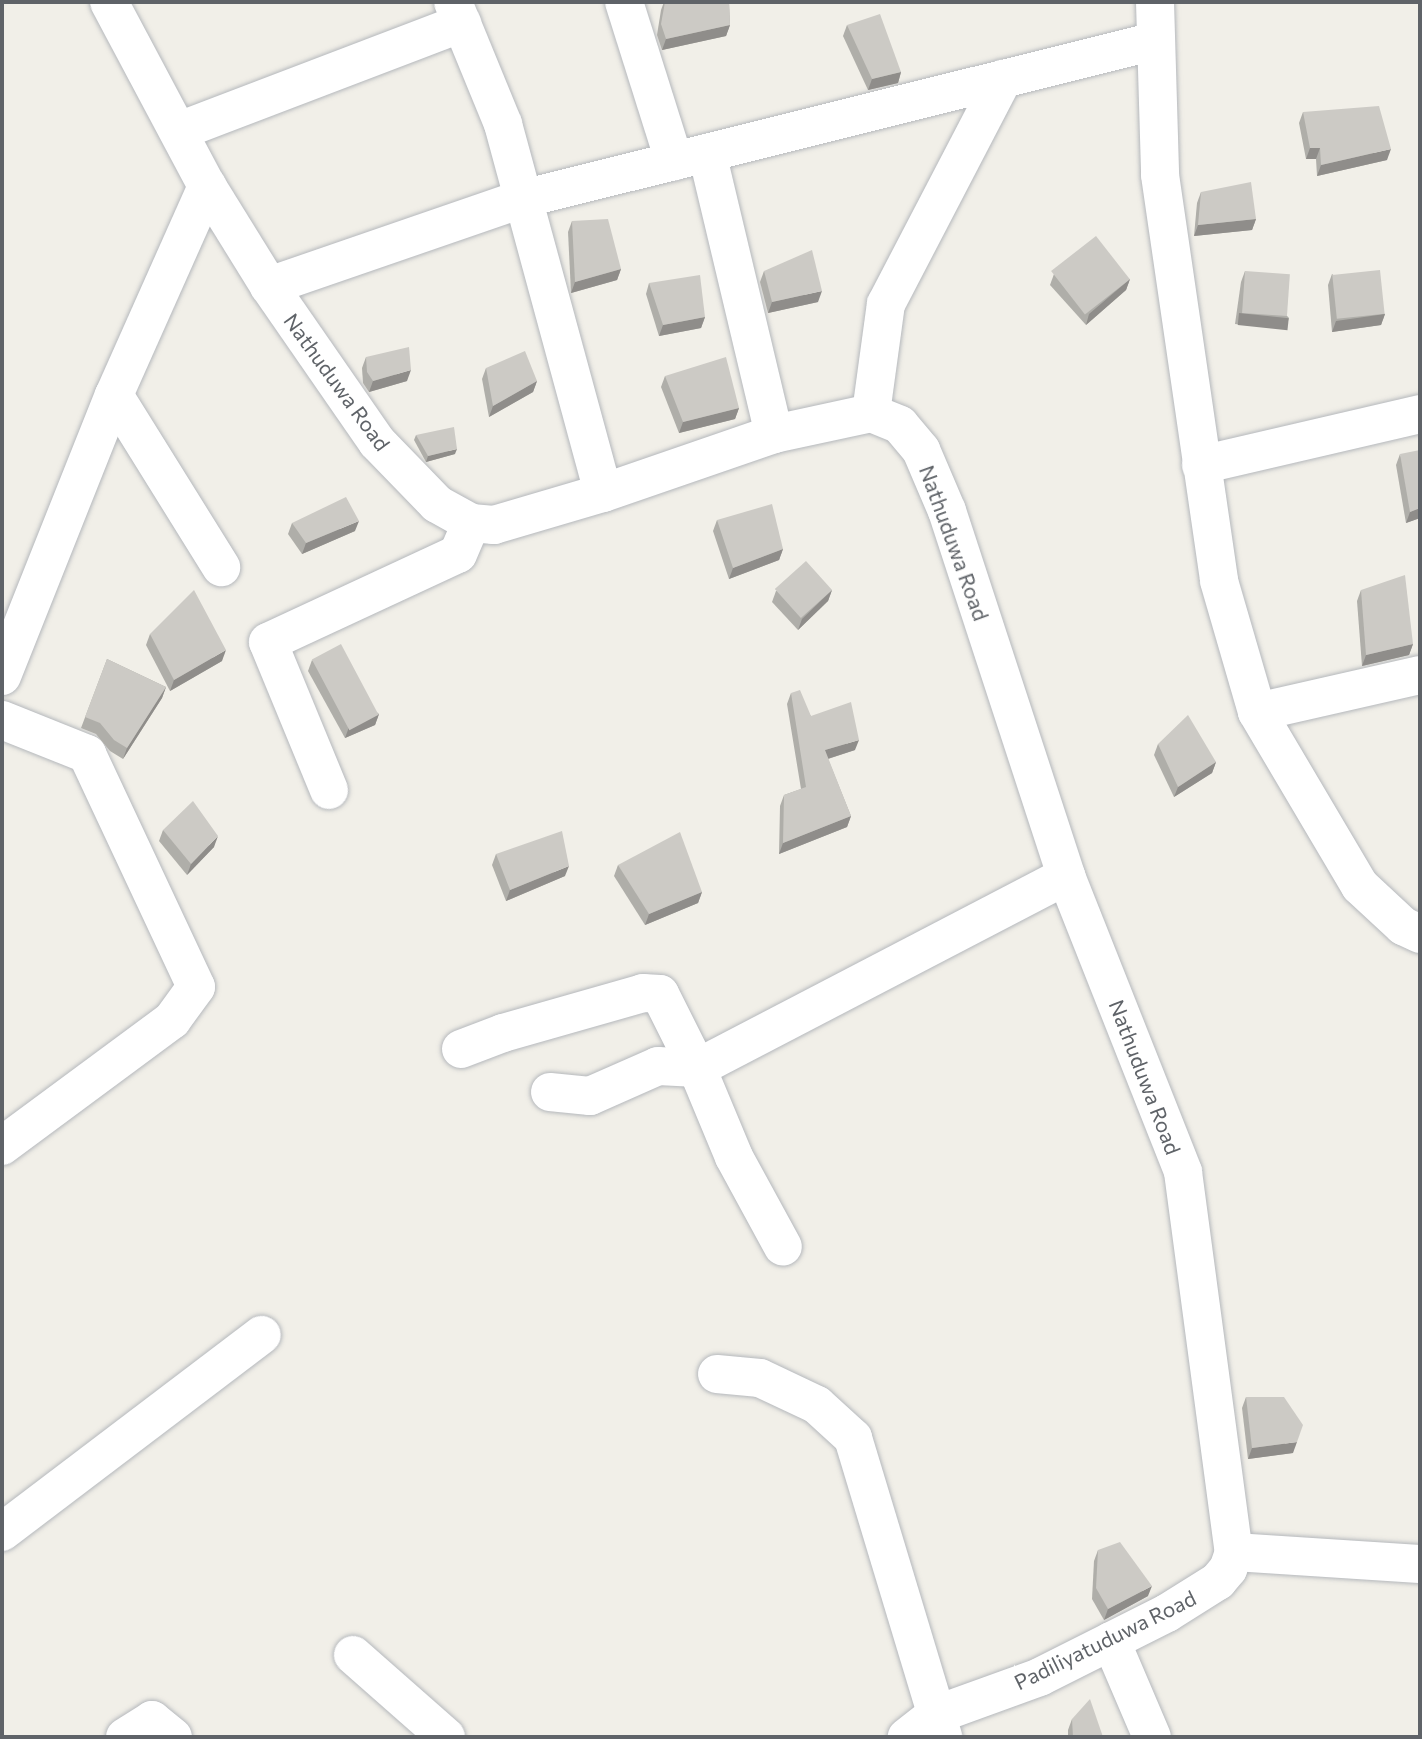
<!DOCTYPE html>
<html>
<head>
<meta charset="utf-8">
<style>
  body { margin:0 }
  #map { position:relative; width:1422px; height:1739px; overflow:hidden; background:#f1efe8; font-family:Commissioner,sans-serif }
  div>[style] { position:absolute }
  [style*='--x'] { left:calc(var(--x)*1px); top:calc(var(--y)*1px); width:calc(var(--w)*1px); rotate:calc(var(--a)*1deg) }
  .roads { filter:drop-shadow(0 0 2px #b5b8bc) drop-shadow(0 0 2px #b5b8bc) }
  .minor>* { height:38px; margin:-19px; padding:0 19px; transform-origin:19px; border-radius:19px; background:#fff }
  .wall>* { inset:0; background:#afaea9 }
  .shaded-wall>* { inset:0; background:#8f8d8a; transform-origin:0 0 }
  .building>* { inset:0; background:#cccac5; transform-origin:0 0 }
  span { translate:-50% -50%; white-space:nowrap; text-align:center; line-height:1.15; -webkit-text-stroke:7px #fff; paint-order:stroke }
  .street-label { font-size:21px; color:#5f6368 }
  .frame { position:absolute; inset:0; border:4px solid #5f6368; pointer-events:none }
</style>
</head>
<body>
<div id="map">
  <div class="roads">
    <div class="minor">
      <i style="--x:109;--y:2;--w:208;--a:62"></i>
      <i style="--x:207;--y:186;--w:118;--a:58.2"></i>
      <i style="--x:269;--y:286;--w:190;--a:55.3"></i>
      <i style="--x:377;--y:442;--w:86;--a:45.9"></i>
      <i style="--x:437;--y:504;--w:39;--a:29"></i>
      <i style="--x:471;--y:523;--w:23;--a:5"></i>
      <i style="--x:494;--y:525;--w:114;--a:-16.4"></i>
      <i style="--x:603;--y:493;--w:181;--a:-19"></i>
      <i style="--x:774;--y:434;--w:99;--a:-12.2"></i>
      <i style="--x:871;--y:413;--w:31;--a:22"></i>
      <i style="--x:900;--y:425;--w:33;--a:50"></i>
      <i style="--x:921;--y:450;--w:66;--a:66.9"></i>
      <i style="--x:947;--y:511;--w:384;--a:71.9"></i>
      <i style="--x:1066;--y:876;--w:318;--a:68.4"></i>
      <i style="--x:1183;--y:1172;--w:383;--a:82.4"></i>
      <i style="--x:1234;--y:1552;--w:18;--a:109"></i>
      <i style="--x:1228;--y:1569;--w:16;--a:130"></i>
      <i style="--x:1218;--y:1581;--w:60;--a:147.9"></i>
      <i style="--x:1167;--y:1613;--w:142;--a:153.3"></i>
      <i style="--x:1040;--y:1677;--w:112;--a:160.1"></i>
      <i style="--x:935;--y:1715;--w:36;--a:142"></i>
      <i style="--x:453;--y:2;--w:132;--a:67.7"></i>
      <i style="--x:503;--y:124;--w:382;--a:74.8"></i>
      <i style="--x:624;--y:2;--w:167;--a:72.5"></i>
      <i style="--x:1155;--y:2;--w:173;--a:88.3"></i>
      <i style="--x:1160;--y:175;--w:410;--a:81.7"></i>
      <i style="--x:1219;--y:581;--w:136;--a:73.8"></i>
      <i style="--x:1257;--y:712;--w:202;--a:59.4"></i>
      <i style="--x:1360;--y:886;--w:59;--a:42.9"></i>
      <i style="--x:1403;--y:926;--w:19;--a:25"></i>
      <i style="--x:179;--y:131;--w:303;--a:-20.9"></i>
      <i style="--x:707;--y:153;--w:289;--a:76.6"></i>
      <i style="--x:269;--y:286;--w:268;--a:-19"></i>
      <i style="--x:522;--y:199;--w:652;--a:-14.01"></i>
      <i style="--x:114;--y:395;--w:203;--a:58.1"></i>
      <i style="--x:871;--y:413;--w:110;--a:-82.2"></i>
      <i style="--x:886;--y:304;--w:254;--a:-62.5"></i>
      <i style="--x:1201;--y:465;--w:225;--a:-13.1"></i>
      <i style="--x:2;--y:676;--w:302;--a:-68.3"></i>
      <i style="--x:114;--y:395;--w:229;--a:-66"></i>
      <i style="--x:1257;--y:712;--w:167;--a:-12.8"></i>
      <i style="--x:2;--y:720;--w:92;--a:21.8"></i>
      <i style="--x:87;--y:754;--w:257;--a:64.9"></i>
      <i style="--x:196;--y:987;--w:41;--a:126"></i>
      <i style="--x:172;--y:1020;--w:212;--a:143.5"></i>
      <i style="--x:329;--y:790;--w:160;--a:-112.4"></i>
      <i style="--x:268;--y:642;--w:209;--a:-24.9"></i>
      <i style="--x:458;--y:554;--w:34;--a:-67"></i>
      <i style="--x:461;--y:1049;--w:45;--a:-20.9"></i>
      <i style="--x:503;--y:1033;--w:146;--a:-15.9"></i>
      <i style="--x:643;--y:993;--w:17;--a:3"></i>
      <i style="--x:660;--y:994;--w:83;--a:63.4"></i>
      <i style="--x:697;--y:1068;--w:96;--a:67.4"></i>
      <i style="--x:734;--y:1157;--w:102;--a:61.4"></i>
      <i style="--x:550;--y:1092;--w:40;--a:5.7"></i>
      <i style="--x:590;--y:1096;--w:74;--a:-23.8"></i>
      <i style="--x:658;--y:1066;--w:39;--a:3"></i>
      <i style="--x:697;--y:1068;--w:416;--a:-27.5"></i>
      <i style="--x:717;--y:1374;--w:43;--a:5.3"></i>
      <i style="--x:760;--y:1378;--w:63;--a:25.3"></i>
      <i style="--x:817;--y:1405;--w:49;--a:42.5"></i>
      <i style="--x:853;--y:1438;--w:312;--a:73.2"></i>
      <i style="--x:2;--y:1532;--w:326;--a:-37.2"></i>
      <i style="--x:1234;--y:1552;--w:186;--a:3.7"></i>
      <i style="--x:1111;--y:1641;--w:104;--a:66.9"></i>
      <i style="--x:353;--y:1655;--w:124;--a:41.4"></i>
      <i style="--x:125;--y:1737;--w:32;--a:-32"></i>
      <i style="--x:152;--y:1720;--w:27;--a:39"></i>
    </div>
  </div>
  <div class="wall">
    <i style="clip-path:polygon(664px 2px,729px 2px,730px 25px,726px 36px,662px 50px,657px 35px,661px 10px)"></i>
    <i style="clip-path:polygon(847px 25px,901px 72px,898px 83px,868px 90px,843px 36px)"></i>
    <i style="clip-path:polygon(1303px 112px,1387px 160px,1317px 176px,1316px 159px,1306px 159px,1299px 123px)"></i>
    <i style="clip-path:polygon(1201px 192px,1256px 219px,1252px 230px,1194px 236px,1197px 203px)"></i>
    <i style="clip-path:polygon(572px 221px,621px 269px,617px 280px,571px 293px,568px 232px)"></i>
    <i style="clip-path:polygon(764px 271px,818px 302px,768px 313px,760px 282px)"></i>
    <i style="clip-path:polygon(1245px 271px,1289px 318px,1285px 329px,1235px 324px,1241px 282px)"></i>
    <i style="clip-path:polygon(1054px 274px,1130px 279px,1126px 290px,1086px 325px,1050px 285px)"></i>
    <i style="clip-path:polygon(1332px 274px,1385px 314px,1381px 325px,1332px 332px,1328px 285px)"></i>
    <i style="clip-path:polygon(649px 283px,705px 317px,701px 328px,659px 336px,646px 294px)"></i>
    <i style="clip-path:polygon(366px 357px,407px 381px,369px 392px,363px 383px,362px 368px)"></i>
    <i style="clip-path:polygon(486px 368px,537px 381px,533px 392px,489px 417px,482px 379px)"></i>
    <i style="clip-path:polygon(665px 376px,739px 408px,735px 419px,679px 433px,661px 387px)"></i>
    <i style="clip-path:polygon(416px 435px,455px 454px,426px 462px,414px 440px)"></i>
    <i style="clip-path:polygon(1400px 454px,1420px 518px,1406px 523px,1396px 465px)"></i>
    <i style="clip-path:polygon(717px 520px,783px 549px,779px 560px,729px 579px,713px 531px)"></i>
    <i style="clip-path:polygon(292px 523px,355px 531px,302px 554px,288px 534px)"></i>
    <i style="clip-path:polygon(832px 590px,828px 601px,798px 630px,772px 602px,776px 591px)"></i>
    <i style="clip-path:polygon(1361px 590px,1413px 644px,1409px 655px,1362px 666px,1357px 601px)"></i>
    <i style="clip-path:polygon(150px 634px,222px 661px,170px 691px,146px 645px)"></i>
    <i style="clip-path:polygon(107px 659px,166px 687px,162px 698px,123px 759px,110px 751px,96px 734px,81px 728px)"></i>
    <i style="clip-path:polygon(312px 660px,379px 714px,375px 725px,345px 738px,308px 671px)"></i>
    <i style="clip-path:polygon(791px 693px,811px 716px,855px 750px,828px 759px,851px 816px,847px 827px,779px 854px,780px 806px,784px 795px,801px 789px,787px 704px)"></i>
    <i style="clip-path:polygon(1158px 744px,1216px 762px,1212px 773px,1174px 797px,1154px 755px)"></i>
    <i style="clip-path:polygon(163px 830px,214px 847px,187px 875px,159px 841px)"></i>
    <i style="clip-path:polygon(496px 854px,565px 876px,506px 901px,492px 865px)"></i>
    <i style="clip-path:polygon(618px 865px,702px 892px,698px 903px,645px 925px,614px 876px)"></i>
    <i style="clip-path:polygon(1246px 1397px,1293px 1453px,1248px 1459px,1242px 1408px)"></i>
    <i style="clip-path:polygon(1098px 1550px,1148px 1596px,1104px 1620px,1092px 1599px,1094px 1561px)"></i>
    <i style="clip-path:polygon(1072px 1719px,1103px 1737px,1068px 1737px,1068px 1730px)"></i>
  </div>
  <div class="shaded-wall">
    <i style="clip-path:polygon(730px 25px,726px 36px,662px 50px,666px 39px)"></i>
    <i style="clip-path:polygon(901px 72px,898px 83px,868px 90px,872px 79px)"></i>
    <i style="clip-path:polygon(1310px 148px,1320px 148px,1316px 159px,1306px 159px)"></i>
    <i style="clip-path:polygon(1391px 149px,1387px 160px,1317px 176px,1321px 165px)"></i>
    <i style="clip-path:polygon(1256px 219px,1252px 230px,1194px 236px,1198px 225px)"></i>
    <i style="clip-path:polygon(621px 269px,617px 280px,571px 293px,575px 282px)"></i>
    <i style="clip-path:polygon(1130px 279px,1126px 290px,1086px 325px,1089px 314px)"></i>
    <i style="clip-path:polygon(822px 291px,818px 302px,768px 313px,772px 302px)"></i>
    <i style="left:1239px;top:313px;width:50px;height:12px;rotate:6deg"></i>
    <i style="clip-path:polygon(1385px 314px,1381px 325px,1332px 332px,1336px 321px)"></i>
    <i style="clip-path:polygon(705px 317px,701px 328px,659px 336px,663px 325px)"></i>
    <i style="clip-path:polygon(411px 370px,407px 381px,369px 392px,373px 381px)"></i>
    <i style="clip-path:polygon(537px 381px,533px 392px,489px 417px,493px 406px)"></i>
    <i style="clip-path:polygon(739px 408px,735px 419px,679px 433px,683px 422px)"></i>
    <i style="clip-path:polygon(457px 449px,455px 454px,426px 462px,428px 456px)"></i>
    <i style="clip-path:polygon(1420px 508px,1420px 518px,1406px 523px,1410px 512px)"></i>
    <i style="clip-path:polygon(359px 521px,355px 531px,302px 554px,306px 543px)"></i>
    <i style="clip-path:polygon(783px 549px,779px 560px,729px 579px,733px 568px)"></i>
    <i style="clip-path:polygon(832px 590px,828px 601px,798px 630px,802px 619px)"></i>
    <i style="clip-path:polygon(1413px 644px,1409px 655px,1362px 666px,1366px 655px)"></i>
    <i style="clip-path:polygon(226px 650px,222px 661px,170px 691px,174px 680px)"></i>
    <i style="clip-path:polygon(166px 687px,162px 698px,123px 759px,127px 748px)"></i>
    <i style="clip-path:polygon(379px 714px,375px 725px,345px 738px,349px 727px)"></i>
    <i style="clip-path:polygon(859px 740px,855px 750px,821px 761px,825px 750px)"></i>
    <i style="clip-path:polygon(1216px 762px,1212px 773px,1174px 797px,1178px 787px)"></i>
    <i style="clip-path:polygon(851px 816px,847px 827px,779px 854px,783px 843px)"></i>
    <i style="clip-path:polygon(218px 836px,214px 847px,187px 875px,191px 864px)"></i>
    <i style="clip-path:polygon(569px 866px,565px 876px,506px 901px,510px 890px)"></i>
    <i style="clip-path:polygon(702px 892px,698px 903px,645px 925px,649px 914px)"></i>
    <i style="clip-path:polygon(1297px 1442px,1293px 1453px,1248px 1459px,1252px 1448px)"></i>
    <i style="clip-path:polygon(1152px 1586px,1148px 1596px,1104px 1620px,1108px 1609px)"></i>
  </div>
  <div class="building">
    <i style="clip-path:polygon(665px 2px,729px 2px,730px 25px,666px 39px,661px 24px)"></i>
    <i style="clip-path:polygon(880px 14px,901px 72px,872px 79px,847px 25px)"></i>
    <i style="clip-path:polygon(1379px 106px,1391px 149px,1321px 165px,1320px 148px,1310px 148px,1303px 112px)"></i>
    <i style="clip-path:polygon(1251px 182px,1256px 219px,1198px 225px,1201px 192px)"></i>
    <i style="clip-path:polygon(608px 219px,621px 269px,575px 282px,572px 221px)"></i>
    <i style="left:1096px;top:236px;width:55px;height:57px;rotate:52deg"></i>
    <i style="clip-path:polygon(812px 250px,822px 291px,772px 302px,764px 271px)"></i>
    <i style="left:1380px;top:270px;width:44px;height:48px;rotate:84deg"></i>
    <i style="left:1245px;top:271px;width:45px;height:42px;rotate:4deg"></i>
    <i style="clip-path:polygon(700px 275px,705px 317px,663px 325px,649px 283px)"></i>
    <i style="clip-path:polygon(409px 347px,411px 370px,373px 381px,367px 372px,366px 357px)"></i>
    <i style="clip-path:polygon(525px 351px,537px 381px,493px 406px,486px 368px)"></i>
    <i style="clip-path:polygon(726px 357px,739px 408px,683px 422px,665px 376px)"></i>
    <i style="clip-path:polygon(454px 427px,457px 449px,428px 456px,416px 435px)"></i>
    <i style="clip-path:polygon(1420px 450px,1420px 508px,1410px 512px,1400px 454px)"></i>
    <i style="clip-path:polygon(346px 497px,359px 521px,306px 543px,292px 523px)"></i>
    <i style="clip-path:polygon(772px 504px,783px 549px,733px 568px,717px 520px)"></i>
    <i style="left:806px;top:561px;width:39px;height:42px;rotate:48deg"></i>
    <i style="clip-path:polygon(1405px 575px,1413px 644px,1366px 655px,1361px 590px)"></i>
    <i style="clip-path:polygon(194px 590px,226px 650px,174px 680px,150px 634px)"></i>
    <i style="left:341px;top:644px;width:80px;height:33px;rotate:62deg"></i>
    <i style="clip-path:polygon(107px 659px,166px 687px,127px 748px,114px 740px,100px 723px,85px 717px)"></i>
    <i style="clip-path:polygon(800px 690px,811px 716px,851px 702px,859px 740px,825px 750px,851px 816px,783px 843px,784px 795px,806px 787px,791px 693px)"></i>
    <i style="clip-path:polygon(1188px 715px,1216px 762px,1178px 787px,1158px 744px)"></i>
    <i style="clip-path:polygon(193px 801px,218px 836px,191px 864px,163px 830px)"></i>
    <i style="clip-path:polygon(562px 831px,569px 866px,510px 890px,496px 854px)"></i>
    <i style="clip-path:polygon(680px 832px,702px 892px,649px 914px,618px 865px)"></i>
    <i style="clip-path:polygon(1246px 1397px,1284px 1397px,1303px 1425px,1297px 1442px,1252px 1448px)"></i>
    <i style="clip-path:polygon(1120px 1542px,1152px 1586px,1108px 1609px,1096px 1588px,1098px 1550px)"></i>
    <i style="clip-path:polygon(1090px 1699px,1103px 1737px,1073px 1737px,1072px 1719px)"></i>
  </div>
  <div class="street-label">
    <span style="left:337px;top:382px;rotate:54deg">Nathuduwa Road</span>
    <span style="left:954px;top:543px;rotate:70deg">Nathuduwa Road</span>
    <span style="left:1145px;top:1077px;rotate:69deg">Nathuduwa Road</span>
    <span style="left:1105px;top:1640px;rotate:-26deg">Padiliyatuduwa Road</span>
  </div>
  <div class="frame"></div>
</div>
</body>
</html>
